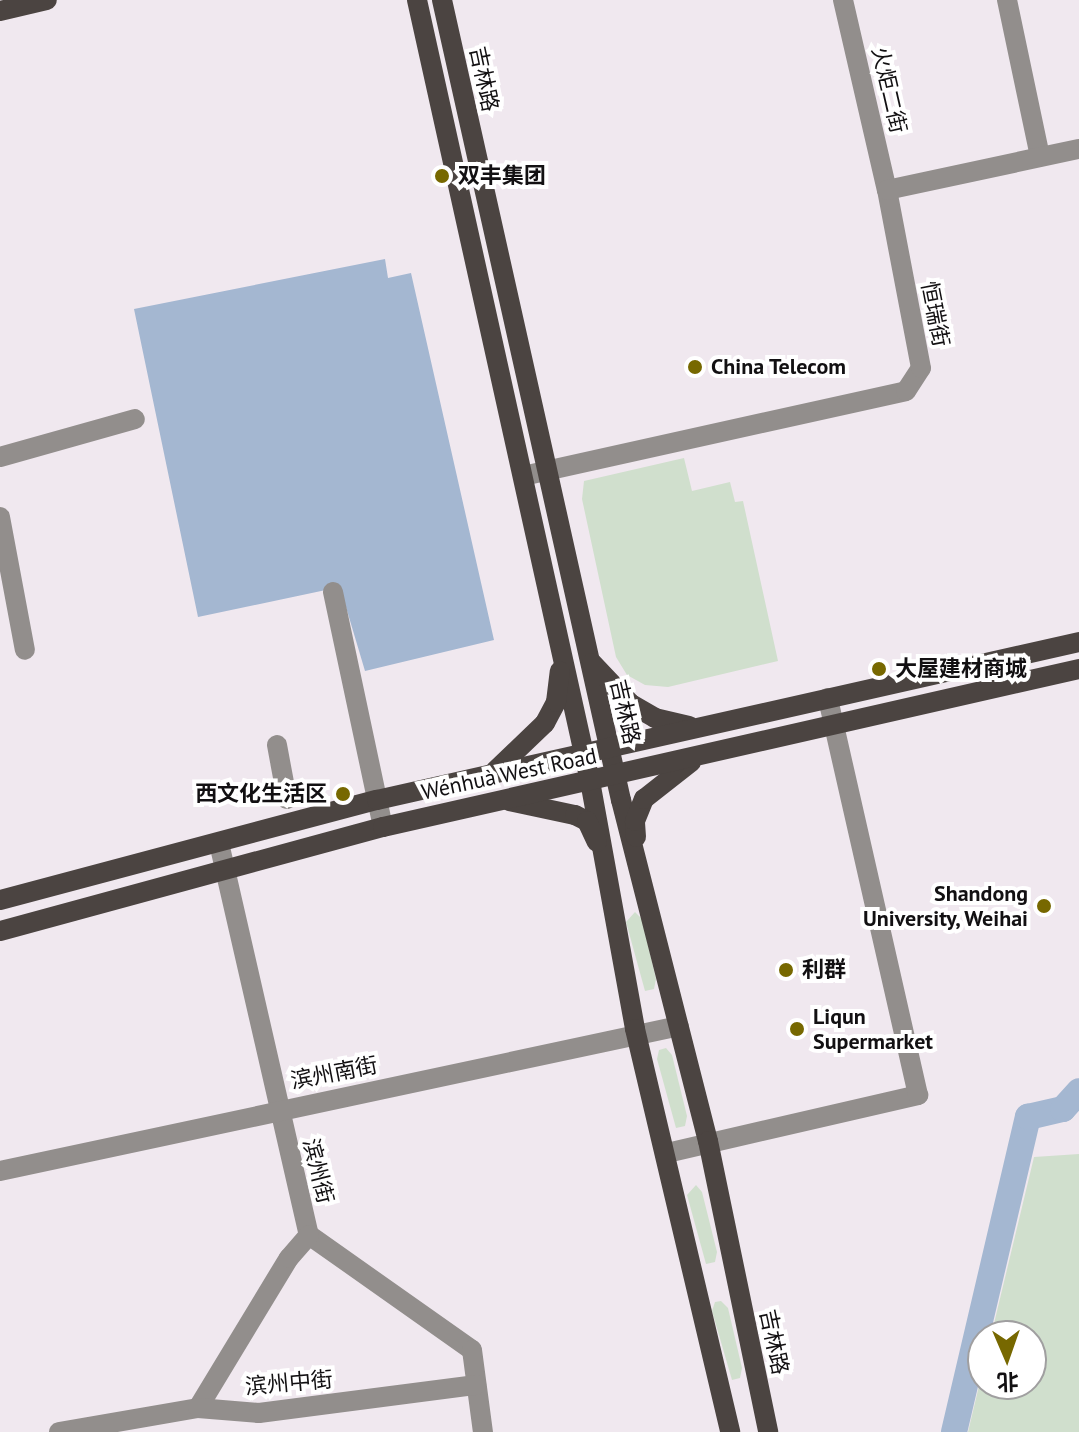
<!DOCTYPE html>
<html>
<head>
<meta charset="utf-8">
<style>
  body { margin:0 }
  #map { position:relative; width:1079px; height:1432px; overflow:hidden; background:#f0e8ef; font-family:"PT Sans","Noto Sans SC",sans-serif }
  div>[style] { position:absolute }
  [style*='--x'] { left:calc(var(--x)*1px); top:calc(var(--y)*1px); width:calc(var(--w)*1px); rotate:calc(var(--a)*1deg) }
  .green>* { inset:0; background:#d0dfcd }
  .water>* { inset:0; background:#a4b7d1 }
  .river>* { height:26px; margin:-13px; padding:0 13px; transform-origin:13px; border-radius:13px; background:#a4b7d1 }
  .minor>* { height:20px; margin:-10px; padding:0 10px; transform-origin:10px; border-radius:10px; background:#928e8c }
  .major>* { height:20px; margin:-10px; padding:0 10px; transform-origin:10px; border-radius:10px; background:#4b4441 }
  .dots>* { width:22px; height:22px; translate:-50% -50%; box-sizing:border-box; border:4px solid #fff; border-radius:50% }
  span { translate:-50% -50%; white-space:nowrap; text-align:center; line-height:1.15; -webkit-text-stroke:8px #fff; paint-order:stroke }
  .street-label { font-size:22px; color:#121012 }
  .poi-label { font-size:22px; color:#121012; font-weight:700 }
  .left { translate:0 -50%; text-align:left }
  .right { translate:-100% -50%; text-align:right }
  .north { position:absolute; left:967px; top:1320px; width:80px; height:80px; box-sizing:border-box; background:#fff; border:2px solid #a09fa0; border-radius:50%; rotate:178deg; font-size:22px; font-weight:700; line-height:32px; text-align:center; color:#121012 }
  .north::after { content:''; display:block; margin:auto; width:28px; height:36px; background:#776800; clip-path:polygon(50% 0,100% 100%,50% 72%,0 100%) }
</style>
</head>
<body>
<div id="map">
  <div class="green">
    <i style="clip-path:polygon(684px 458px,692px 491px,730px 482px,735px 502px,743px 501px,778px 661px,668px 687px,645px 685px,627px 675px,616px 657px,582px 499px,584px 481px)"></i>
    <i style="clip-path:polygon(635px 912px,642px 919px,656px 979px,654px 989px,645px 991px,626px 922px)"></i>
    <i style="clip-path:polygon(666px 1048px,672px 1055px,687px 1116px,685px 1126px,676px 1128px,657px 1059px,659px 1050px)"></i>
    <i style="clip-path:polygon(1079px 1154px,1079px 1432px,968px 1432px,983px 1369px,983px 1384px,1031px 1384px,1031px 1336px,991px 1336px,1034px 1157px)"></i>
    <i style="clip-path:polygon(696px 1185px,702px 1192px,717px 1252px,715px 1262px,706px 1264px,687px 1195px)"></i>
    <i style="clip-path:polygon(721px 1301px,728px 1308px,742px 1368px,740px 1378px,732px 1380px,712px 1311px,715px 1302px)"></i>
  </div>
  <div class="water">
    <i style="clip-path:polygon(385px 259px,388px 278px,411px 273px,494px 640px,365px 671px,340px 587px,198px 617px,134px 309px)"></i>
  </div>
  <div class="river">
    <i style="--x:954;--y:1432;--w:324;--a:-76.8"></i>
    <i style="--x:1028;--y:1117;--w:36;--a:-13"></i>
    <i style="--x:1063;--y:1109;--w:24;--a:-48"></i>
  </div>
  <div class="minor">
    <i style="--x:843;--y:0;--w:195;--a:77"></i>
    <i style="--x:1007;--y:0;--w:160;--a:78.1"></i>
    <i style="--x:0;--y:457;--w:140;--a:-15.7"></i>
    <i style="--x:523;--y:476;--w:392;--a:-12.5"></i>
    <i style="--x:906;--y:391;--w:27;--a:-57"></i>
    <i style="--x:921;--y:368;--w:181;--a:-100.8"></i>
    <i style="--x:887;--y:190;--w:196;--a:-12.1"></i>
    <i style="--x:0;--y:517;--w:135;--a:79.4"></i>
    <i style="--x:333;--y:592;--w:240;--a:78"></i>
    <i style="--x:277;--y:745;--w:55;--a:79.5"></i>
    <i style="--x:219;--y:843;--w:402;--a:77.1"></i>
    <i style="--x:309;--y:1235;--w:199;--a:35.2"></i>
    <i style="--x:472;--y:1350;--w:83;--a:82.4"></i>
    <i style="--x:667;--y:1153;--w:258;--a:-13"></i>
    <i style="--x:918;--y:1095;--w:407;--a:-102.8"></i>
    <i style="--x:0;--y:1171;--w:694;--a:-12.05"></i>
    <i style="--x:198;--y:1408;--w:175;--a:-58.8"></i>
    <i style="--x:289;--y:1258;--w:30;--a:-49"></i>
    <i style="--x:59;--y:1432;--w:141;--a:-9.8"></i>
    <i style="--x:198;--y:1408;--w:61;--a:4.7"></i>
    <i style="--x:259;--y:1413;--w:219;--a:-7.4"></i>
  </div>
  <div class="major">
    <i style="--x:417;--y:0;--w:800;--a:77.51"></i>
    <i style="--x:590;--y:781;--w:252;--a:79.7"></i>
    <i style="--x:635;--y:1029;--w:414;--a:76.7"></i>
    <i style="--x:442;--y:0;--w:820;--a:77.39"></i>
    <i style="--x:621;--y:800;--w:352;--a:75.7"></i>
    <i style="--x:708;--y:1141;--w:297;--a:78.3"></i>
    <i style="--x:0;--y:11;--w:48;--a:-13.2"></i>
    <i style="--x:592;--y:663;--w:57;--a:46.4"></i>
    <i style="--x:631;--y:704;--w:28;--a:30"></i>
    <i style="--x:655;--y:718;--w:35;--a:13"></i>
    <i style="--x:495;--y:771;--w:69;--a:-43.8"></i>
    <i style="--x:545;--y:723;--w:24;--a:-62"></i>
    <i style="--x:556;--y:702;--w:31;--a:-83"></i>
    <i style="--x:509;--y:801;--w:67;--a:12"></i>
    <i style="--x:575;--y:815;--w:13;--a:27"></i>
    <i style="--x:587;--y:821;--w:23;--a:65"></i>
    <i style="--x:636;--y:837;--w:16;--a:-94"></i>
    <i style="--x:635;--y:821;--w:24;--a:-68"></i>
    <i style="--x:644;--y:799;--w:60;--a:-38.2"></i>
    <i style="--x:0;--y:900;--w:390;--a:-14.9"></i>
    <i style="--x:377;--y:800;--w:720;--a:-12.68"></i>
    <i style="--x:0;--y:931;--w:397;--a:-15.2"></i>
    <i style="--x:383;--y:827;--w:714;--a:-12.79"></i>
  </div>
  <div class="dots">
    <i style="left:442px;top:176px;background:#776800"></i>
    <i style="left:695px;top:367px;background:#776800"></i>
    <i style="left:879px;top:669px;background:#776800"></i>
    <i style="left:343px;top:794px;background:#776800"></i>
    <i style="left:1044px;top:906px;background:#776800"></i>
    <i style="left:786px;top:970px;background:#776800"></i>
    <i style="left:797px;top:1029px;background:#776800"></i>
  </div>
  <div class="street-label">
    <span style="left:484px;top:79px;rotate:78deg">吉林路</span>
    <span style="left:889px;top:90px;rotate:77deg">火炬二街</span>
    <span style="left:935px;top:314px;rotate:79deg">恒瑞街</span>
    <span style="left:625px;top:712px;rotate:77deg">吉林路</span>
    <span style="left:509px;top:774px;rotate:-12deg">Wénhuà West Road</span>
    <span style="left:334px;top:1073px;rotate:-11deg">滨州南街</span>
    <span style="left:318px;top:1171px;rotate:76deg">滨州街</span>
    <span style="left:774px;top:1342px;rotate:78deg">吉林路</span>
    <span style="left:289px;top:1383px;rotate:-5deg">滨州中街</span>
  </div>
  <div class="poi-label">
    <span class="left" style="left:458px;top:176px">双丰集团</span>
    <span class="left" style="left:711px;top:367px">China Telecom</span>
    <span class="left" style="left:895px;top:669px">大屋建材商城</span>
    <span class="right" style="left:327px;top:794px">西文化生活区</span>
    <span class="right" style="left:1028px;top:906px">Shandong<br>University, Weihai</span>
    <span class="left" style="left:802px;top:970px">利群</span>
    <span class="left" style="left:813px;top:1029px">Liqun<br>Supermarket</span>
  </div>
  <div class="north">北</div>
</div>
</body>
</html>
